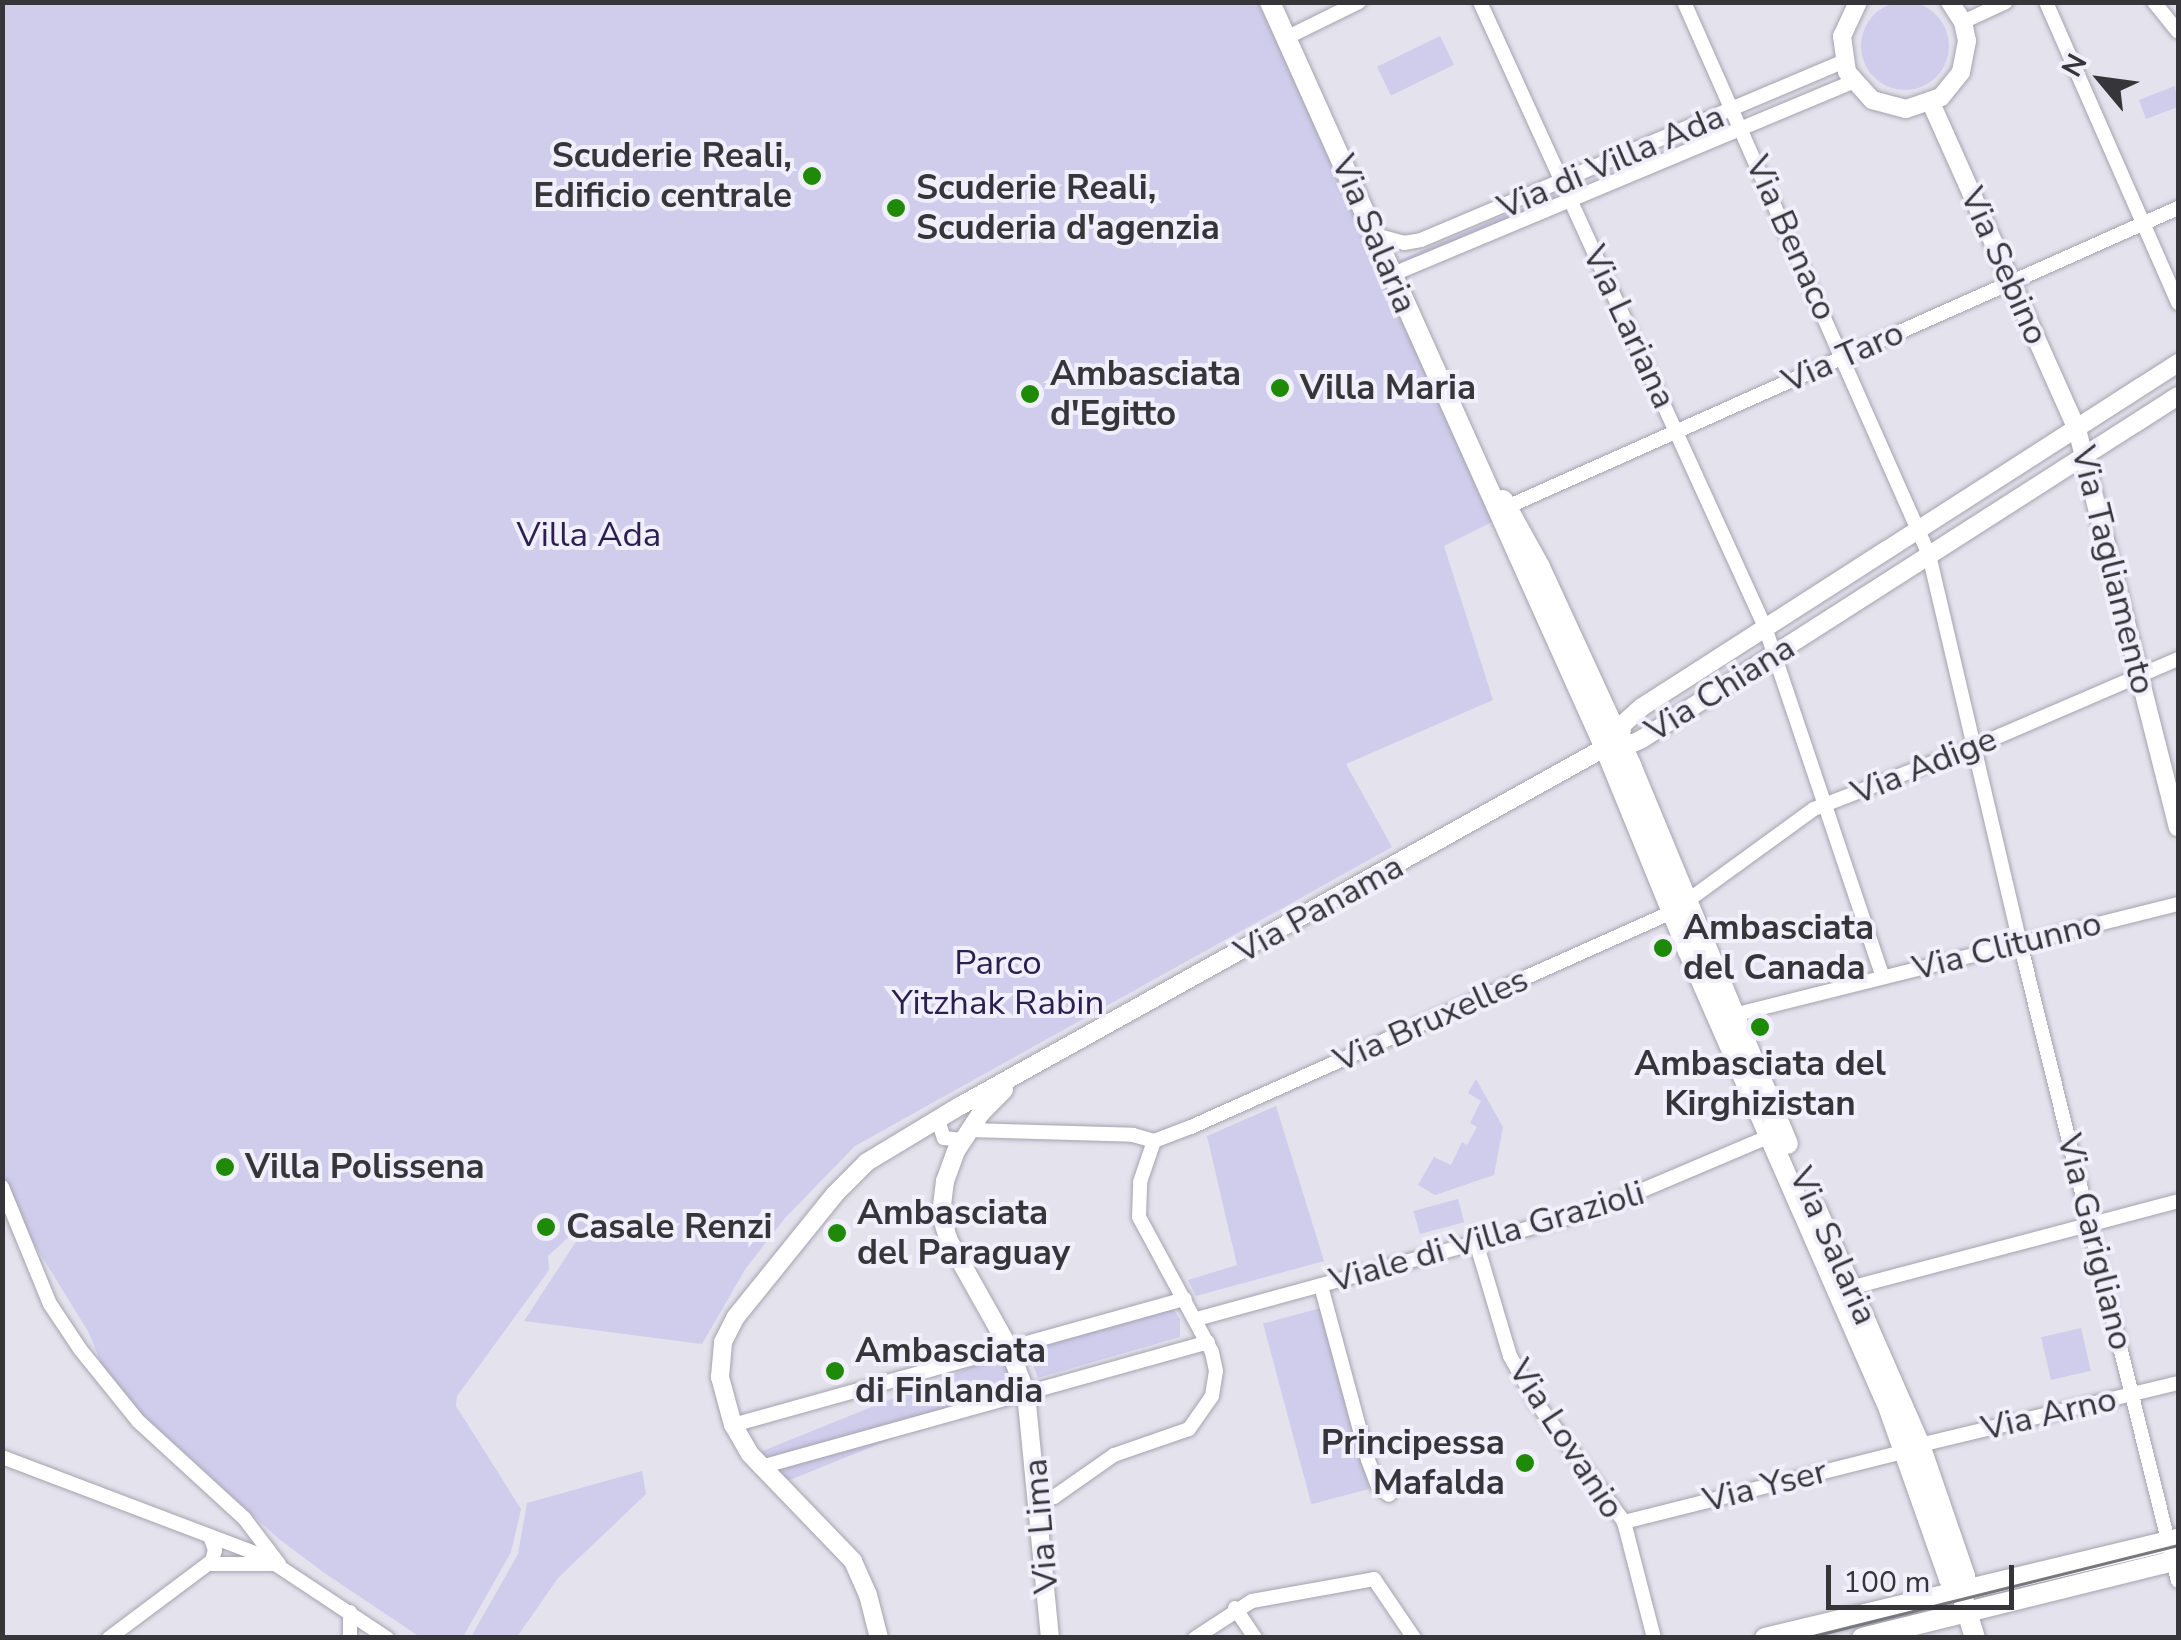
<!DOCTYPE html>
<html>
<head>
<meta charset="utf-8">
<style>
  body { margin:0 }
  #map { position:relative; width:2181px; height:1640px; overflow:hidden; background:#e3e2ed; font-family:"Nunito Sans",sans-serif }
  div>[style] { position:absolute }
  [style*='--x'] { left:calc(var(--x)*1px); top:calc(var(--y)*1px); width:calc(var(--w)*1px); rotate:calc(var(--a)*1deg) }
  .green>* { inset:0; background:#d0ccec; transform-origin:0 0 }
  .round { border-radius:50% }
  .roads { filter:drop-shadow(0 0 2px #a4a3ae) drop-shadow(0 0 2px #a4a3ae) }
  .minor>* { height:14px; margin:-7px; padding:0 7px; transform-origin:7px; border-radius:7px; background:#fff }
  .tertiary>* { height:18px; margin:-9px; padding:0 9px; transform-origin:9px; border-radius:9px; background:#fff }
  .secondary>* { height:20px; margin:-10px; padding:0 10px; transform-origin:10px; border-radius:10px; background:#fff }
  .tram>* { height:2.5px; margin:-1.25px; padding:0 1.25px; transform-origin:1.25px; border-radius:1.25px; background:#77777e }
  .dots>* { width:28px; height:28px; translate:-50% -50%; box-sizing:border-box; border:5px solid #f0effb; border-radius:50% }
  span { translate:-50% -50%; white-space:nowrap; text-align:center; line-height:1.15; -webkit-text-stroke:8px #f0effb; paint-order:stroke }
  .poi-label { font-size:35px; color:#35353a; font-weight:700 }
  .right { translate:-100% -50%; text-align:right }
  .left { translate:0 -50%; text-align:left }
  .street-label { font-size:35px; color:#35353a }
  .park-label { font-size:35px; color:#2b1f4f }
  .frame { position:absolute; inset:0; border:5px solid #35353a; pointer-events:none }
  .north { position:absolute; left:2051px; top:30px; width:100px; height:100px; -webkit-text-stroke:8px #f0effb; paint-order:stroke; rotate:299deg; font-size:28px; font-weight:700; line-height:40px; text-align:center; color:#35353a }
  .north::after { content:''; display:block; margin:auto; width:35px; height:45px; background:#35353a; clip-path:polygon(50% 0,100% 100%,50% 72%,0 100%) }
  .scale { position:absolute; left:1826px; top:1565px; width:188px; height:45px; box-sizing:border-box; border:5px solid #35353a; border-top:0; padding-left:12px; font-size:30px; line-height:35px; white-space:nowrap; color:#35353a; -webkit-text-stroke:8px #f0effb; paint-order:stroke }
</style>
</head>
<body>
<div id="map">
  <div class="green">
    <i class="round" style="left:1861px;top:2px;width:88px;height:88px"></i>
    <i style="clip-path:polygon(2px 3px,1258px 3px,1358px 211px,1492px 522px,1444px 546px,1493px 700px,1346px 764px,1392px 847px,855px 1146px,785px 1218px,746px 1268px,702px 1344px,524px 1321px,577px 1240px,572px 1234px,548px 1256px,549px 1270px,457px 1396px,456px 1406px,521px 1509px,511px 1552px,463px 1637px,420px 1637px,326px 1574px,279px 1539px,143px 1415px,105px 1373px,89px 1333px,25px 1229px,3px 1174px)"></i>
    <i style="left:1440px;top:36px;width:32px;height:70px;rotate:64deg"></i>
    <i style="clip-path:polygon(2175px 86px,2178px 107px,2146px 119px,2139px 100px)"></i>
    <i style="left:1727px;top:119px;width:6px;height:169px;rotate:72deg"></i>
    <i style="clip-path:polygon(1554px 194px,1556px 199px,1398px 264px,1400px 260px)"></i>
    <i style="clip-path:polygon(1476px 1079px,1503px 1127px,1494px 1175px,1435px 1195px,1418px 1185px,1434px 1157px,1451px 1165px,1462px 1142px,1467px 1145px,1477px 1127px,1470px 1123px,1481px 1101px,1468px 1093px)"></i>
    <i style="clip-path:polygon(1276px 1106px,1324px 1261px,1196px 1296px,1188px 1280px,1237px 1265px,1207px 1136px)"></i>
    <i style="left:1458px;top:1199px;width:24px;height:46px;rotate:75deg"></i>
    <i style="left:1321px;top:1308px;width:187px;height:60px;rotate:75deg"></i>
    <i style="clip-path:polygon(1173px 1309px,1180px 1319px,1180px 1337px,1038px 1378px,1027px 1349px)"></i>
    <i style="left:2081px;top:1328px;width:44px;height:41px;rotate:77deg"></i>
    <i style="left:1003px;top:1354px;width:37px;height:263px;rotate:68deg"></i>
    <i style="clip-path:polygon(642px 1471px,646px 1494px,558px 1578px,517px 1637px,471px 1637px,518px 1554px,527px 1503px)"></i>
  </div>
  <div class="roads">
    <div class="minor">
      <i style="--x:1480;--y:2;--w:687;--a:65.49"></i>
      <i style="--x:1765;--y:627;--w:369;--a:71.4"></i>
      <i style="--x:1684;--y:2;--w:605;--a:66.1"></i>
      <i style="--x:1929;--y:555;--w:399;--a:76.8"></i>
      <i style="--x:2020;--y:943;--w:657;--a:76.09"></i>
      <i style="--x:2046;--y:2;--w:329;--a:66.3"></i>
      <i style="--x:2154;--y:2;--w:38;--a:51"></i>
      <i style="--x:1963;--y:22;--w:47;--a:-24.9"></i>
      <i style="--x:1288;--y:37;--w:79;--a:-26.2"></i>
      <i style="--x:1375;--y:235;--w:30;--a:15"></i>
      <i style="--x:1404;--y:243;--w:17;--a:-10"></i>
      <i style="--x:1421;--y:240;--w:458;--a:-22.9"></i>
      <i style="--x:1391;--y:275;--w:500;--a:-22.7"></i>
      <i style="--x:1507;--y:507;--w:735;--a:-24.02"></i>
      <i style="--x:1729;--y:1016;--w:463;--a:-14"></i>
      <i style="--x:938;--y:1120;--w:19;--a:72"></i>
      <i style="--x:944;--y:1138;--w:18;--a:6"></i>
      <i style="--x:969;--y:1130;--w:164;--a:1.7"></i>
      <i style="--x:1133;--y:1135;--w:22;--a:16"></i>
      <i style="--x:1154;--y:1141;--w:40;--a:-21"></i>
      <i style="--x:1191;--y:1127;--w:527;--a:-24.08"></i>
      <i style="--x:1672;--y:912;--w:175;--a:-36"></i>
      <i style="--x:1814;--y:809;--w:181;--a:-21.3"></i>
      <i style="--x:1983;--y:743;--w:212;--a:-23.3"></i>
      <i style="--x:2;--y:1187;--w:126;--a:67.7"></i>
      <i style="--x:50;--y:1304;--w:54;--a:56.3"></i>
      <i style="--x:80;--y:1349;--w:92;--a:51.1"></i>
      <i style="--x:138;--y:1421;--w:144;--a:42.5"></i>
      <i style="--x:244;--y:1518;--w:58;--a:52.7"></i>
      <i style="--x:1476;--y:1242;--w:119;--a:73.4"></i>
      <i style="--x:1510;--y:1356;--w:53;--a:60.5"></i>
      <i style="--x:1536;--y:1402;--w:149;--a:53.7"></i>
      <i style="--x:1624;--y:1522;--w:120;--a:75.5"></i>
      <i style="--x:1321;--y:1286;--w:180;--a:74.9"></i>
      <i style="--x:1368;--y:1460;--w:28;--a:69"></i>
      <i style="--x:1378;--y:1486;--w:14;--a:39"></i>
      <i style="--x:1846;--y:1289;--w:343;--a:-14.8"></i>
      <i style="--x:1197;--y:1319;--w:416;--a:-15.3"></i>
      <i style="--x:1598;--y:1209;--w:187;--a:-23"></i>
      <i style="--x:733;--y:1425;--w:469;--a:-15.6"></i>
      <i style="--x:1920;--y:1445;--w:265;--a:-13.5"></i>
      <i style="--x:2;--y:1457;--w:279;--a:20.8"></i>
      <i style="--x:263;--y:1556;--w:149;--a:33.5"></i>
      <i style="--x:761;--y:1467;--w:464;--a:-15.6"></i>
      <i style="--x:1039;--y:1501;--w:16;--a:-15"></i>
      <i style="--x:1054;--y:1497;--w:73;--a:-35"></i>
      <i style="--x:1114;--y:1455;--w:79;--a:-19.1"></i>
      <i style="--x:1189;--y:1429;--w:40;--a:-55.1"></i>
      <i style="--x:1212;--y:1396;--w:25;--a:-81"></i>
      <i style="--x:1216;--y:1371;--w:19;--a:-102"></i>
      <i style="--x:1212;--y:1352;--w:153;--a:-118.4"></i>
      <i style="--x:1139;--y:1217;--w:35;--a:-88"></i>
      <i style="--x:1140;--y:1182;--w:43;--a:-71.1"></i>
      <i style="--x:1624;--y:1522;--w:291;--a:-14.1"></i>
      <i style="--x:209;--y:1564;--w:69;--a:0"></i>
      <i style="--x:1235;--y:1608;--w:36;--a:56"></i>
      <i style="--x:109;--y:1638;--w:129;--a:-36.8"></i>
      <i style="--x:212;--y:1561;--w:11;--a:-75"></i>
      <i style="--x:215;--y:1550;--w:15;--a:-110"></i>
      <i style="--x:350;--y:1638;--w:26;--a:-90"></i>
      <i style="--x:1195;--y:1638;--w:68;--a:-33"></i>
      <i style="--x:1252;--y:1601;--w:124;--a:-10.2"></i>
      <i style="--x:1374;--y:1579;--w:71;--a:55.9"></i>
    </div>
    <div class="tertiary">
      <i style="--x:1858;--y:2;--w:38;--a:115"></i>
      <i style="--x:1842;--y:36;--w:36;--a:82"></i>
      <i style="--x:1847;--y:72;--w:38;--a:48"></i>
      <i style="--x:1872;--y:100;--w:35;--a:15"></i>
      <i style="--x:1906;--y:109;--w:37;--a:-19"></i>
      <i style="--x:1941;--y:97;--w:32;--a:-51"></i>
      <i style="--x:1961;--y:72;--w:32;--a:-79"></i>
      <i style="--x:1967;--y:41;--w:19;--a:-102"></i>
      <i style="--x:1963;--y:22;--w:24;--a:-123"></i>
      <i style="--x:1931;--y:103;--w:357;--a:65.9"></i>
      <i style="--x:2077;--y:429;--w:411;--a:75.8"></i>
      <i style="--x:1620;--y:739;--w:15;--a:-79"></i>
      <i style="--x:1623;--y:724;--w:25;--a:-42"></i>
      <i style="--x:1642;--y:707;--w:637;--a:-32.69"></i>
      <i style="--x:1620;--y:739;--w:12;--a:24"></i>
      <i style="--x:1631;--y:744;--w:12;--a:-24"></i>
      <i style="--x:1642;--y:739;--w:636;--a:-32.62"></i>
      <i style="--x:1004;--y:1090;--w:33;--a:135"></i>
      <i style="--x:981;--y:1113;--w:45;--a:123.3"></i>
      <i style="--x:956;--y:1151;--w:32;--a:110"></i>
      <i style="--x:945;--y:1181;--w:34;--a:97"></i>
      <i style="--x:941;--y:1215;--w:27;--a:73"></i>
      <i style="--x:949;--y:1241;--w:120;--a:60.7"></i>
      <i style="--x:1008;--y:1346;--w:50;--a:69"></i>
      <i style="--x:1026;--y:1393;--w:246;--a:84.4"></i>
      <i style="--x:879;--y:1638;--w:44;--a:-104.3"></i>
      <i style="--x:868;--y:1595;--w:37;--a:-114"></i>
      <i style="--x:853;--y:1561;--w:149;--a:-133.9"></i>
      <i style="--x:750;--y:1454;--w:34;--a:-120"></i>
      <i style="--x:733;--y:1425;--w:50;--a:-105.2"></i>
      <i style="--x:720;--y:1377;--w:35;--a:-85"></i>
      <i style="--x:723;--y:1342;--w:27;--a:-63"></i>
      <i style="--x:735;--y:1318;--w:159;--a:-51.1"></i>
      <i style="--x:835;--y:1194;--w:45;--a:-45"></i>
      <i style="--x:867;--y:1162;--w:109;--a:-31.1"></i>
      <i style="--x:960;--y:1106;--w:749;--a:-29.06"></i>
    </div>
    <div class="secondary">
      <i style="--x:1270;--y:2;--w:818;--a:65.82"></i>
      <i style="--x:1605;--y:748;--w:219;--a:67.8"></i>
      <i style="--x:1688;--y:951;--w:492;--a:66.3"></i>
      <i style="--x:1886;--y:1401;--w:189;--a:70.5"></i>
      <i style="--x:1949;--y:1579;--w:18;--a:47"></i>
      <i style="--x:1503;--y:500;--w:77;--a:61.1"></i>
      <i style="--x:1540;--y:567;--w:218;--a:65.3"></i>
      <i style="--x:1631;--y:765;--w:410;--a:67.5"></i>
      <i style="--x:1816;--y:1208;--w:259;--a:66.3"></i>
      <i style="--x:1920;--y:1445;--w:139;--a:71"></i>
      <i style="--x:1965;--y:1576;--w:16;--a:104"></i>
      <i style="--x:1961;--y:1592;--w:48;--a:73.1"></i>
      <i style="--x:1765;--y:1638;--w:425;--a:-13.5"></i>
      <i style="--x:1862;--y:1638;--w:325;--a:-13.9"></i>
    </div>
  </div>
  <div class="tram">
    <i style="--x:1805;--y:1638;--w:384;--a:-14"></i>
  </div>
  <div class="dots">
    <i style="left:812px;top:176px;background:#1e8a08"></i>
    <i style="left:896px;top:208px;background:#1e8a08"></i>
    <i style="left:1280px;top:388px;background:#1e8a08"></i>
    <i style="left:1030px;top:394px;background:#1e8a08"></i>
    <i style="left:1663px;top:948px;background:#1e8a08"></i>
    <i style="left:1760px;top:1027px;background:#1e8a08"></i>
    <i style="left:225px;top:1167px;background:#1e8a08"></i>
    <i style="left:546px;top:1227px;background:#1e8a08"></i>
    <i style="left:837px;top:1233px;background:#1e8a08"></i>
    <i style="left:835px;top:1371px;background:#1e8a08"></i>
    <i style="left:1525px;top:1463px;background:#1e8a08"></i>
  </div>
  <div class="poi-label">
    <span class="right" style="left:792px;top:176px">Scuderie Reali,<br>Edificio centrale</span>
    <span class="left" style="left:916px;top:208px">Scuderie Reali,<br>Scuderia d'agenzia</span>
    <span class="left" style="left:1050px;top:394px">Ambasciata<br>d'Egitto</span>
    <span class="left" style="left:1300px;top:388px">Villa Maria</span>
    <span class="left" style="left:1683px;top:948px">Ambasciata<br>del Canada</span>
    <span style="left:1760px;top:1084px">Ambasciata del<br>Kirghizistan</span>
    <span class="left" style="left:245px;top:1167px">Villa Polissena</span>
    <span class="left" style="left:857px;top:1233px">Ambasciata<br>del Paraguay</span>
    <span class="left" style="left:566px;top:1227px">Casale Renzi</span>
    <span class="left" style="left:855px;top:1371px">Ambasciata<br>di Finlandia</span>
    <span class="right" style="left:1505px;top:1463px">Principessa<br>Mafalda</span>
  </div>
  <div class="street-label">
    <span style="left:1611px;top:162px;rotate:-23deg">Via di Villa Ada</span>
    <span style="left:1374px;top:234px;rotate:67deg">Via Salaria</span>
    <span style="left:1791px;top:238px;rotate:66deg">Via Benaco</span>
    <span style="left:2004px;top:266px;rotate:66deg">Via Sebino</span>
    <span style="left:1629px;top:327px;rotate:65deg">Via Lariana</span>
    <span style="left:1843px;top:357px;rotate:-24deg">Via Taro</span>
    <span style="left:2113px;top:570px;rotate:76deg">Via Tagliamento</span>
    <span style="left:1720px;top:689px;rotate:-32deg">Via Chiana</span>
    <span style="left:1924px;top:766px;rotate:-22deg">Via Adige</span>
    <span style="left:1319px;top:909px;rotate:-29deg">Via Panama</span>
    <span style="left:2007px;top:946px;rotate:-14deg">Via Clitunno</span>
    <span style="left:1431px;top:1020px;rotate:-24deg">Via Bruxelles</span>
    <span style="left:1487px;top:1237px;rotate:-16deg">Viale di Villa Grazioli</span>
    <span style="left:2095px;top:1242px;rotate:76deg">Via Garigliano</span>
    <span style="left:1833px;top:1246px;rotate:66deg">Via Salaria</span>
    <span style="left:2049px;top:1414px;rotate:-13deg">Via Arno</span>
    <span style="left:1566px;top:1439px;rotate:57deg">Via Lovanio</span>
    <span style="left:1765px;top:1486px;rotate:-14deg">Via Yser</span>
    <span style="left:1041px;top:1526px;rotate:-95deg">Via Lima</span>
  </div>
  <div class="park-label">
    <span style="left:589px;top:535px">Villa Ada</span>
    <span style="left:998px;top:983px">Parco<br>Yitzhak Rabin</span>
  </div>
  <div class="frame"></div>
  <div class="north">N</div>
  <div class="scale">100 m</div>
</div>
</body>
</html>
